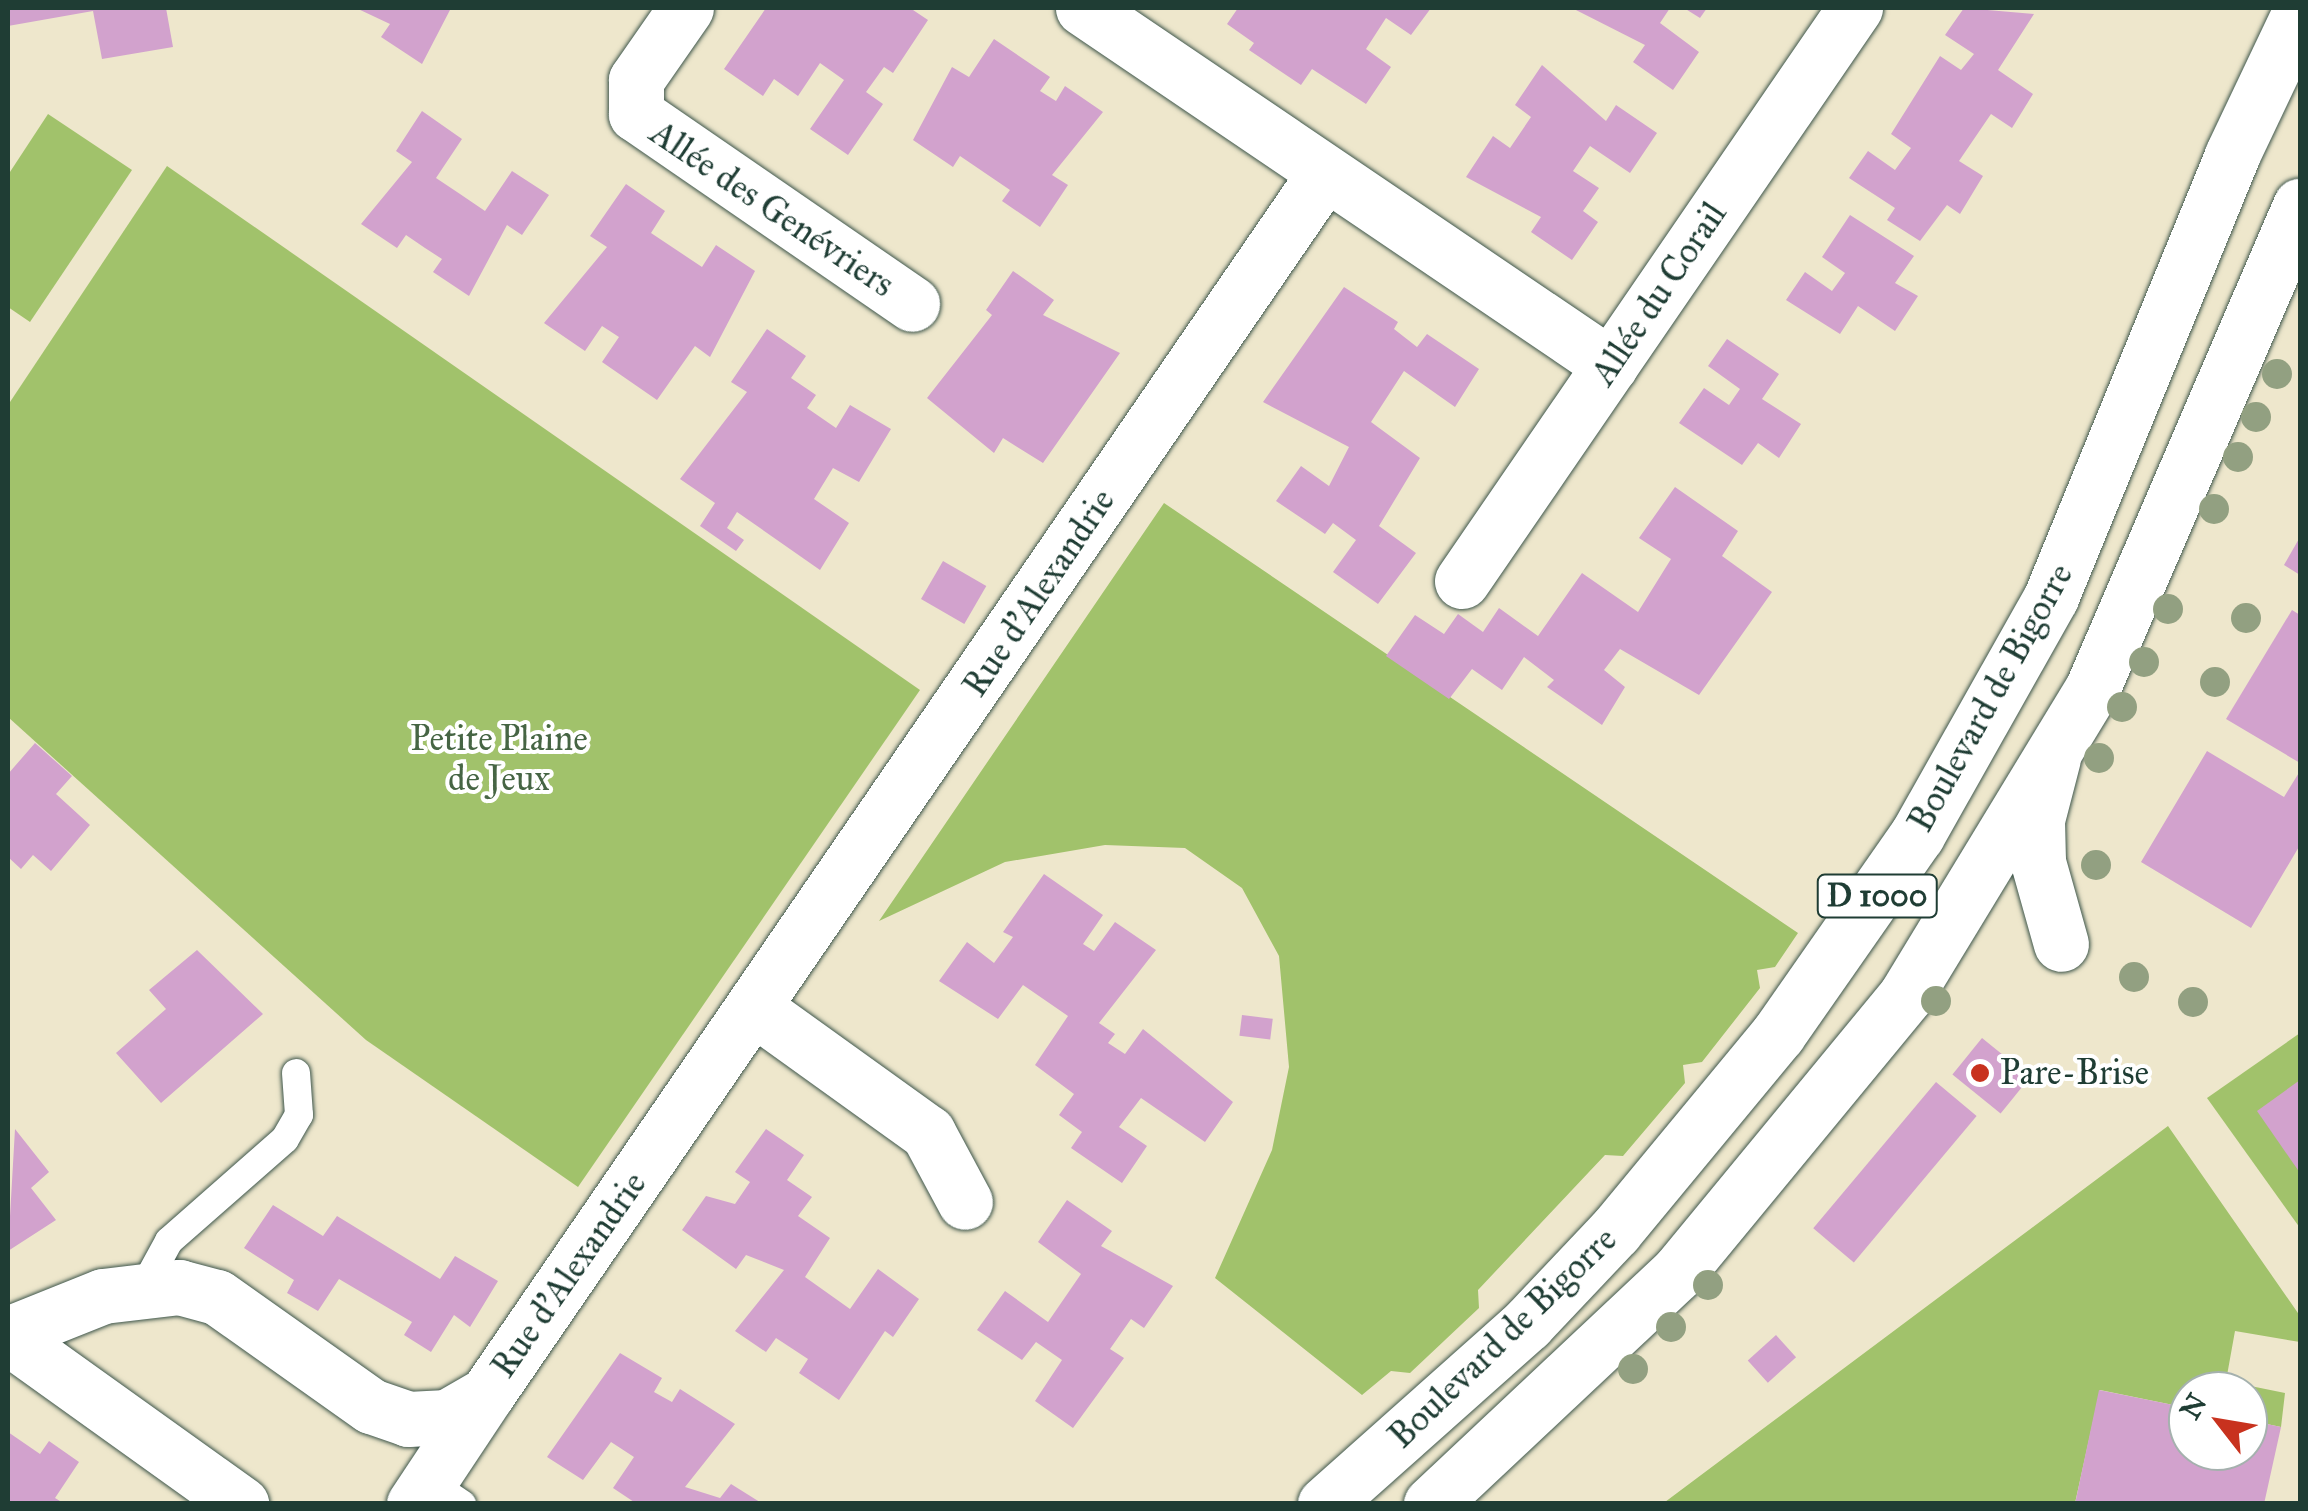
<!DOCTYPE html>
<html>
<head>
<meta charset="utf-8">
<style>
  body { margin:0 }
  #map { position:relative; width:2308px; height:1511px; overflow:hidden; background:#eee7cc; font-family:"IM FELL Great Primer",serif }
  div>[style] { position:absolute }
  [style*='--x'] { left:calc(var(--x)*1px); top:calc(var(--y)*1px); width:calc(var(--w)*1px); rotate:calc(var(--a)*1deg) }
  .green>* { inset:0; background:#a1c26b }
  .building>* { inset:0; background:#d2a2cd; transform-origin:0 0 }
  .roads { filter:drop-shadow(0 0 2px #3e564b) drop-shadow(0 0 2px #3e564b) }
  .lane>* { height:28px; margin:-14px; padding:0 14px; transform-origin:14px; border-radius:14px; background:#fff }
  .street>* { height:55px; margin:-27.5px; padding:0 27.5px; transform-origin:27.5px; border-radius:27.5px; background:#fff }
  .primary>* { height:55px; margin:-27.5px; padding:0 27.5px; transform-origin:27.5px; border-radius:27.5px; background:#fff }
  .trees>* { width:30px; height:30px; margin:-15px; border-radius:50%; background:#92a081 }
  .dots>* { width:28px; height:28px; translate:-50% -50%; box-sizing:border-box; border:5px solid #fff; border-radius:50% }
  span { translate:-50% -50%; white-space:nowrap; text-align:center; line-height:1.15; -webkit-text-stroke:8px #fff; paint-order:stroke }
  .shield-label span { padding:2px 8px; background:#fff; border:2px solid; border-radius:8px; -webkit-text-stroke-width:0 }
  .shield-label { font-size:32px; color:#1f3d34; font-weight:700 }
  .street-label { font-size:35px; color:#1f3d34 }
  .park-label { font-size:35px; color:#466544 }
  .poi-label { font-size:35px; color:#1f3d34 }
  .left { translate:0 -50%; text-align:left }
  .frame { position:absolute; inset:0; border:10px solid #1f3d34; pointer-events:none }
  .north { position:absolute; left:2168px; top:1371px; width:100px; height:100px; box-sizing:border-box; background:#fff; border:2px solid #a5b1ae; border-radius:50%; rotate:301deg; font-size:28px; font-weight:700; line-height:40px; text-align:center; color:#1f3d34 }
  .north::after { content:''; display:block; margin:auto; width:35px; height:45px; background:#c8321e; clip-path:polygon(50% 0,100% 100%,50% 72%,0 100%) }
</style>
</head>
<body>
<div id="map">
  <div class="green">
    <i style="clip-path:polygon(48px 114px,132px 170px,30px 322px,8px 307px,8px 175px)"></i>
    <i style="clip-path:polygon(167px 166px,920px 690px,578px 1187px,366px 1040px,8px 717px,8px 405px)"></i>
    <i style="clip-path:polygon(1164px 503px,1798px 933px,1775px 967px,1757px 970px,1760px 988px,1702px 1062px,1683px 1065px,1685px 1083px,1623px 1156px,1605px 1155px,1478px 1290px,1479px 1308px,1410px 1373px,1391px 1371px,1362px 1395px,1215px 1278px,1272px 1150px,1289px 1067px,1279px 956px,1242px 888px,1185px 848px,1105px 845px,1005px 862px,879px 921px)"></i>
    <i style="clip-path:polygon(2300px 1033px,2300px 1228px,2207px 1098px)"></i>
    <i style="clip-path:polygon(2168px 1126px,2300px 1316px,2300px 1342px,2235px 1331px,2226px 1381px,2285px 1393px,2281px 1427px,2248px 1420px,2248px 1391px,2188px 1391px,2188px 1408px,2100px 1390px,2075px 1503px,1665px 1502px)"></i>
  </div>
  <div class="building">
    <i style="clip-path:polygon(8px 8px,166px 8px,173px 47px,102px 59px,93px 11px,8px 26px)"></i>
    <i style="clip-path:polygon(356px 8px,451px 8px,422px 64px,381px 37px,390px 24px)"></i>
    <i style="clip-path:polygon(766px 8px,910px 8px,928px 20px,893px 73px,884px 67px,866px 92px,883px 104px,848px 155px,810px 129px,844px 80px,820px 63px,798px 96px,774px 79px,763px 96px,724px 69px)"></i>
    <i style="clip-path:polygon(1238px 8px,1431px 8px,1411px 35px,1386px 18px,1366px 49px,1391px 67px,1366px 104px,1312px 69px,1301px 85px,1249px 50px,1254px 43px,1227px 24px)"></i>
    <i style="clip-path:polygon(1572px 8px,1670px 8px,1660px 23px,1699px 52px,1673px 90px,1633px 62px,1645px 45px)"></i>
    <i style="clip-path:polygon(1684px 8px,1707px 8px,1700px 18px)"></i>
    <i style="clip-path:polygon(1964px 8px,2034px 14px,1998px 70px,2033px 94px,2012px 128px,1991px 114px,1959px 161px,1983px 176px,1960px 214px,1947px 205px,1920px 241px,1887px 220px,1895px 208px,1849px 178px,1868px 151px,1895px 170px,1911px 148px,1891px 134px,1940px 56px,1961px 70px,1974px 54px,1945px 35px)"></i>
    <i style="clip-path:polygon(994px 39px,1050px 77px,1040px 91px,1056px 101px,1065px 86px,1103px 112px,1052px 175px,1068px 185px,1040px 227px,1002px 201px,1010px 190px,960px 156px,953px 167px,913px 140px,952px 67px,969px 77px)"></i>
    <i style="clip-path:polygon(1542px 65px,1606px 121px,1616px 105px,1657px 133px,1630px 173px,1590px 146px,1573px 171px,1599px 188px,1583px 211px,1598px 222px,1572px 260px,1531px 232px,1541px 217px,1466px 177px,1493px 136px,1510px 148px,1531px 117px,1515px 105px)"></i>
    <i style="clip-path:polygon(422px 111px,462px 139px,436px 178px,460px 194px,485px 211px,512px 171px,549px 195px,522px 235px,507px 225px,469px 296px,433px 272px,442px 259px,425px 248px,406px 235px,397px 248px,361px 224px,412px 162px,396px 151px)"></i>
    <i style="clip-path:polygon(626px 184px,665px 211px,651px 233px,702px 267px,716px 245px,755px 271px,710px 357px,695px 346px,657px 400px,602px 362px,619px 337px,602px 326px,585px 351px,544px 323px,607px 247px,590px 236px)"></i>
    <i style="clip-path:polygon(1850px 215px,1914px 256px,1895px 283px,1918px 296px,1895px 331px,1858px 306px,1840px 334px,1786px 300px,1805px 272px,1832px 291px,1845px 273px,1822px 257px)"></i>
    <i style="clip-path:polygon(1013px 271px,1054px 300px,1043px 315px,1120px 353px,1043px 463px,1003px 438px,994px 453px,927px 398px,992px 315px,986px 310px)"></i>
    <i style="clip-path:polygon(1344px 287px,1398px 322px,1394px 329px,1417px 347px,1427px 334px,1479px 369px,1455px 407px,1404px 371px,1371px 422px,1420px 458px,1379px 526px,1416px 553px,1378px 604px,1333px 572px,1356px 540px,1333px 523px,1325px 534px,1276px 501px,1301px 466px,1329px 486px,1349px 447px,1263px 402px)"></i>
    <i style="clip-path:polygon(767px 329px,806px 356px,791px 378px,816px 395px,807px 408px,836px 428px,850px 405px,891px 429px,859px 482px,833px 468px,814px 499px,849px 523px,820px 570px,737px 512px,727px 528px,744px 540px,736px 551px,700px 526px,715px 503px,680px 479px,747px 392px,731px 382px)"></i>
    <i style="clip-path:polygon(1727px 339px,1779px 374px,1762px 399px,1801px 424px,1779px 458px,1758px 443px,1742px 465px,1679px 423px,1704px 388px,1729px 405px,1740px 389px,1708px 366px)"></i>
    <i style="clip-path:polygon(1675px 487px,1738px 531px,1722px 556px,1772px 592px,1699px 695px,1620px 649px,1604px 670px,1625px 687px,1602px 725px,1547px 687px,1554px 680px,1524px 657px,1502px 690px,1472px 669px,1449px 699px,1386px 656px,1415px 615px,1444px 634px,1458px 614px,1483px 632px,1499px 608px,1538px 636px,1582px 573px,1638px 612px,1671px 559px,1639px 538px)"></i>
    <i style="clip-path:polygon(2300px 537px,2300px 575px,2284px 565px)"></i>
    <i style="left:943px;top:561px;width:50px;height:44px;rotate:30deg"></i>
    <i style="clip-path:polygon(2292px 610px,2300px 615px,2300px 763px,2226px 719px)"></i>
    <i style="clip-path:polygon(35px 743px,72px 776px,56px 794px,90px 825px,51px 871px,33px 855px,21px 869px,8px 857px,8px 774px)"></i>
    <i style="clip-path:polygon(2207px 751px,2284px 797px,2300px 771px,2300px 845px,2251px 928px,2141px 862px)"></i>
    <i style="clip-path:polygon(1044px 874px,1103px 915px,1083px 944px,1094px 951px,1115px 922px,1156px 950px,1099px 1023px,1115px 1034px,1108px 1043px,1125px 1054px,1143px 1029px,1233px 1102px,1205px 1142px,1141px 1098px,1119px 1127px,1147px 1146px,1122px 1183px,1071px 1148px,1082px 1132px,1059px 1115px,1074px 1094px,1035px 1065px,1068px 1016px,1023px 985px,998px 1019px,939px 981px,967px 942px,994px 963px,1013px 937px,1003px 932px)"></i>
    <i style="clip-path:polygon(197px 950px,263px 1014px,161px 1103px,116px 1053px,166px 1009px,149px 990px)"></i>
    <i style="left:1242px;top:1015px;width:31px;height:21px;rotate:7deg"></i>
    <i style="left:1982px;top:1038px;width:62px;height:47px;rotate:39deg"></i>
    <i style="clip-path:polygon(2300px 1080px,2300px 1173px,2257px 1111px)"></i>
    <i style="left:1936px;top:1082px;width:53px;height:191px;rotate:40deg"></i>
    <i style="clip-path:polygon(15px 1129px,49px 1172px,31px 1188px,56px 1220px,8px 1251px)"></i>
    <i style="clip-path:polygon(766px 1129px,804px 1155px,787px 1180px,812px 1197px,798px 1216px,830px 1238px,805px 1277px,850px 1309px,878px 1269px,919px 1299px,893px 1337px,885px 1331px,839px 1400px,799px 1373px,808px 1359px,776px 1338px,766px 1352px,735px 1331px,784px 1270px,746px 1255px,736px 1269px,682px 1230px,706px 1196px,735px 1204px,750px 1182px,735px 1172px)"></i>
    <i style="clip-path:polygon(1067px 1200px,1112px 1231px,1101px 1246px,1173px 1286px,1144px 1328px,1131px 1319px,1110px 1349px,1124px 1358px,1073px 1428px,1035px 1401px,1062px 1360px,1036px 1342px,1022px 1360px,977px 1330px,1005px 1291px,1048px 1322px,1081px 1274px,1038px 1242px)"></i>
    <i style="clip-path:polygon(273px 1205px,323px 1236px,337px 1216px,440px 1279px,455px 1256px,498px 1281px,470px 1327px,454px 1315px,431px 1352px,404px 1335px,412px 1322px,339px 1279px,318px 1311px,287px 1293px,294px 1280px,244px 1248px)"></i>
    <i style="left:1776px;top:1335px;width:30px;height:38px;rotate:48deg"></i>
    <i style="clip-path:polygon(620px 1353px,662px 1378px,654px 1392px,672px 1402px,680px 1389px,735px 1424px,685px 1487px,720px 1498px,731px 1484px,763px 1504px,637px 1504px,613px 1488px,634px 1457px,611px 1442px,583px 1480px,547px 1457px)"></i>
    <i style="clip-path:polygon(2099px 1390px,2188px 1408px,2188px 1451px,2248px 1451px,2248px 1420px,2281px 1427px,2264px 1504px,2075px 1504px)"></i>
    <i style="clip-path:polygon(8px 1432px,40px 1454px,49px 1441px,79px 1462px,55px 1498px,65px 1504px,8px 1504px)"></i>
  </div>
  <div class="roads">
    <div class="lane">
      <i style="--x:145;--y:1285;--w:50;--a:-61.4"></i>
      <i style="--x:169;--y:1241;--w:154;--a:-41.3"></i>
      <i style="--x:285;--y:1139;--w:28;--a:-60"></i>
      <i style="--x:299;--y:1115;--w:42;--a:-94.1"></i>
      <i style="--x:429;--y:1482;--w:40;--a:34"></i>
    </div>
    <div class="street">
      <i style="--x:686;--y:8;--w:88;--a:124.8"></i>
      <i style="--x:636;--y:80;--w:34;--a:90"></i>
      <i style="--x:636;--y:114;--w:335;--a:34.5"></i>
      <i style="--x:1083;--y:8;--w:637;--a:34.11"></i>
      <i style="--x:1462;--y:581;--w:695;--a:-55.56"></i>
      <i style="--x:2053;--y:758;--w:64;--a:104.5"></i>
      <i style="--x:2037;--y:820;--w:42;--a:88.6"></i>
      <i style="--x:2038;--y:862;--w:85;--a:74.3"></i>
      <i style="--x:754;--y:1008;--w:214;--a:35.7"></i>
      <i style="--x:928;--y:1133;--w:78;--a:61.8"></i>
      <i style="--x:8;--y:1334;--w:102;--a:-21.8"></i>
      <i style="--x:103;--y:1296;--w:77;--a:-6.8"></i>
      <i style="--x:179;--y:1287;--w:39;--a:15"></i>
      <i style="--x:217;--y:1297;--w:189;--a:35.3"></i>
      <i style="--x:371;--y:1406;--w:39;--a:19"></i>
      <i style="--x:408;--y:1419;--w:39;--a:-3"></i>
      <i style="--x:447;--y:1417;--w:46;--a:-29.9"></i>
      <i style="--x:487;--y:1394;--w:132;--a:123.6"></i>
      <i style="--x:8;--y:1337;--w:287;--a:35.6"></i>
      <i style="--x:487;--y:1394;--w:1477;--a:-55.54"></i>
    </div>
    <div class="primary">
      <i style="--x:1325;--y:1504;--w:271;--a:-41.7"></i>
      <i style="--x:1527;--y:1324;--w:128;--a:-46.6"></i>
      <i style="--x:1615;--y:1231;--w:256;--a:-50.4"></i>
      <i style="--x:1778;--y:1034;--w:243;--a:-55.1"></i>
      <i style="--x:1917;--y:835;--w:273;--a:-60.6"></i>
      <i style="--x:2051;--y:597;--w:478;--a:-67.7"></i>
      <i style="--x:2232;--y:155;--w:158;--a:-64.6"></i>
      <i style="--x:1431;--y:1504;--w:339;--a:-43.2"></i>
      <i style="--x:1678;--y:1272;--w:359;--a:-50.5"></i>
      <i style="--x:1906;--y:995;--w:360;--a:-58.7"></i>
      <i style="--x:2093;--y:687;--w:524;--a:-66.72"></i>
    </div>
  </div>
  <div class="trees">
    <i style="left:2277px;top:374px"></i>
    <i style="left:2256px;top:417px"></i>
    <i style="left:2238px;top:457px"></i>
    <i style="left:2214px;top:509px"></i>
    <i style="left:2168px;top:609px"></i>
    <i style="left:2246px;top:618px"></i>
    <i style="left:2144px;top:662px"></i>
    <i style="left:2215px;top:682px"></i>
    <i style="left:2122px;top:707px"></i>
    <i style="left:2099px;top:758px"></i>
    <i style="left:2096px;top:865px"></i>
    <i style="left:2134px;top:977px"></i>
    <i style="left:1936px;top:1001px"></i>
    <i style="left:2193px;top:1002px"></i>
    <i style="left:1708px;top:1285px"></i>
    <i style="left:1671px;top:1327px"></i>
    <i style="left:1633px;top:1369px"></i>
  </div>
  <div class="dots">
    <i style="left:1980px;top:1073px;background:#c8321e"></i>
  </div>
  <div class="shield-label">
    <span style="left:1877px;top:896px">D 1000</span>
  </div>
  <div class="street-label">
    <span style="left:772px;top:209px;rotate:34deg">Allée des Genévriers</span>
    <span style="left:1659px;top:294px;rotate:-56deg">Allée du Corail</span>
    <span style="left:1039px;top:593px;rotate:-56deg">Rue d'Alexandrie</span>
    <span style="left:1991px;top:698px;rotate:-61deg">Boulevard de Bigorre</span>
    <span style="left:569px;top:1275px;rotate:-55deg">Rue d'Alexandrie</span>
    <span style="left:1503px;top:1338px;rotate:-44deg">Boulevard de Bigorre</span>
  </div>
  <div class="park-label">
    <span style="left:499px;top:759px">Petite Plaine<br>de Jeux</span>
  </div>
  <div class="poi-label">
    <span class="left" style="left:2000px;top:1073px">Pare-Brise</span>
  </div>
  <div class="frame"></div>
  <div class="north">N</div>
</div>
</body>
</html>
